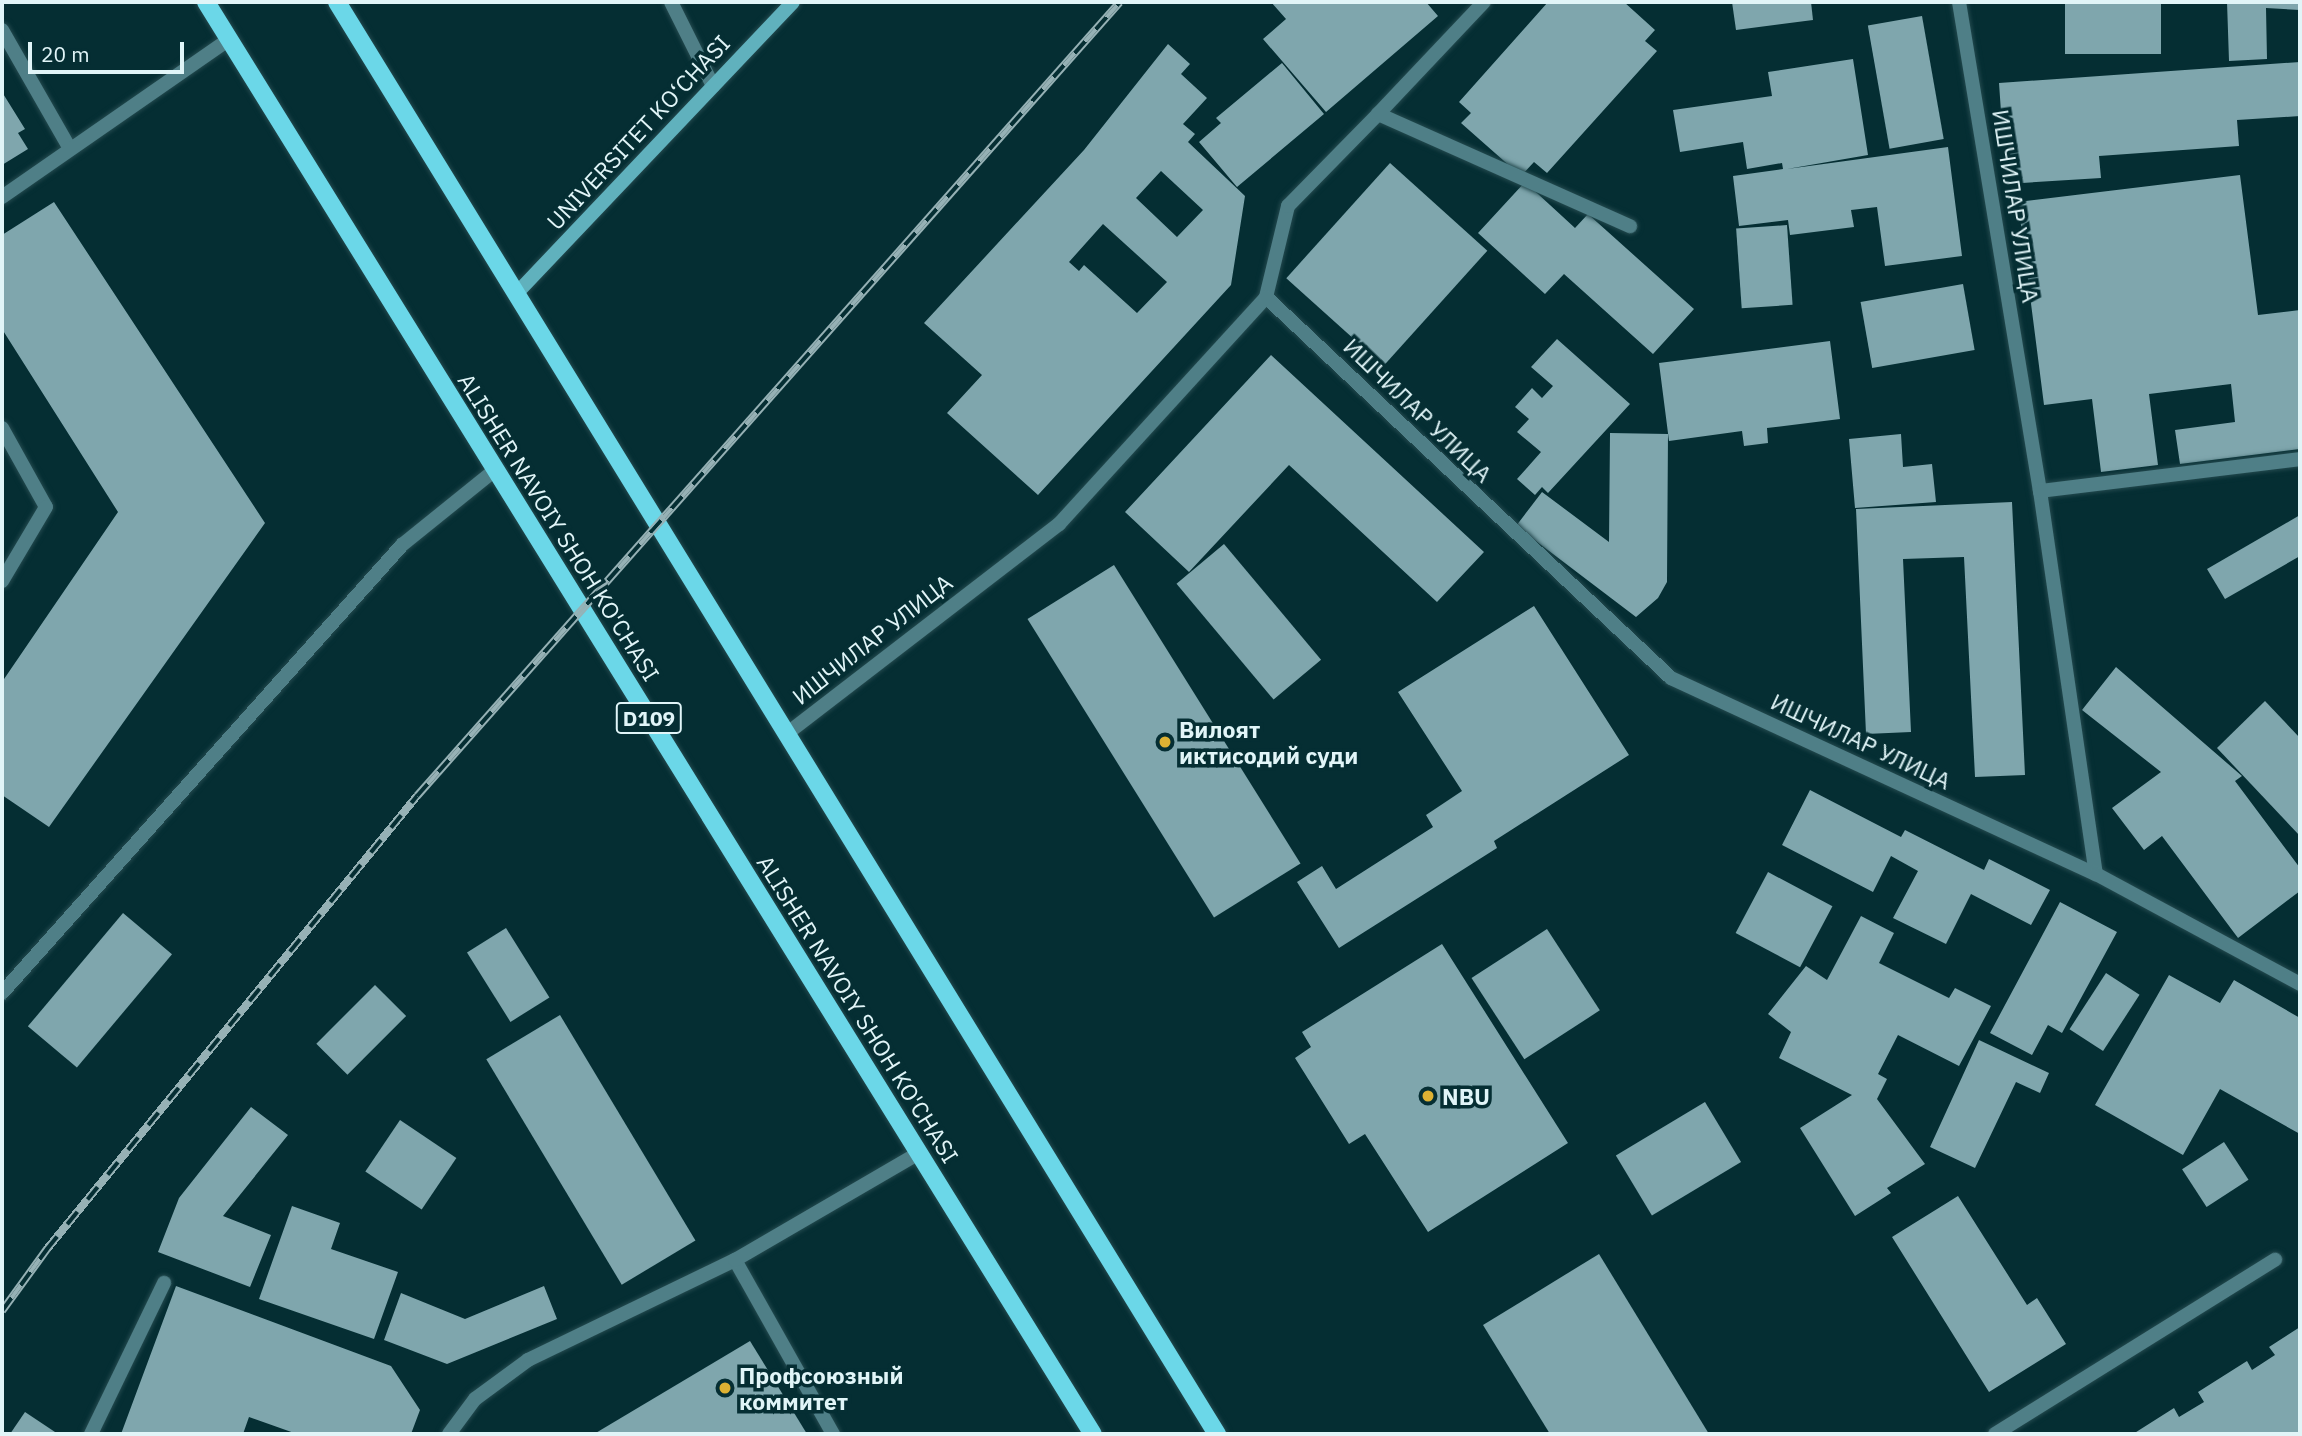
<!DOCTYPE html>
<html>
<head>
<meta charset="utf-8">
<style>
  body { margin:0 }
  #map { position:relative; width:2302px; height:1436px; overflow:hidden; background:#052e33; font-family:"IBM Plex Sans",sans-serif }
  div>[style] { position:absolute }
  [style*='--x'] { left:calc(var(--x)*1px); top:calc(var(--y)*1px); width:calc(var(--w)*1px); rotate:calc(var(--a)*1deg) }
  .building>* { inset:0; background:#7fa6ad; transform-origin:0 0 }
  .roads { filter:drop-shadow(0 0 2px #244a4f) drop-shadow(0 0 2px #244a4f) }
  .lane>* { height:14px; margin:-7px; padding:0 7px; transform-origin:7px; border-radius:7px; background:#4f7f87 }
  .street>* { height:14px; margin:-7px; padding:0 7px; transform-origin:7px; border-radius:7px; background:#4f7f87 }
  .secondary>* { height:14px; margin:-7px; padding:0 7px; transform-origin:7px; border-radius:7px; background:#60b1bd }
  .primary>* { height:18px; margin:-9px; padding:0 9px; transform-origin:9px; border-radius:9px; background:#6bd7e8 }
  .rail>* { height:8px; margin-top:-4px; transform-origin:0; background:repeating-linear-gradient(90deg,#052e33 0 16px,#96b1b5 0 32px); box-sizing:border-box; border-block:2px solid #96b1b5 }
  .dots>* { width:19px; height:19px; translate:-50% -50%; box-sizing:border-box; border:4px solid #052e33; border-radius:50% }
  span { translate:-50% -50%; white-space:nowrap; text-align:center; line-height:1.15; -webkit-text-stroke:7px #052e33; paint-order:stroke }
  .shield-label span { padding:2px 5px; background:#052e33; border:2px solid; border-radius:5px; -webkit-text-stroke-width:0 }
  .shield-label { font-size:21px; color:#e1f5f8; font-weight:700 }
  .street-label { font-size:23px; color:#e1f5f8 }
  .poi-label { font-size:23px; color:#e1f5f8; font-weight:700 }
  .left { translate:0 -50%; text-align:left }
  .frame { position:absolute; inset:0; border:4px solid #e1f5f8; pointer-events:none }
  .scale { position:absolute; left:28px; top:42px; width:156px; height:32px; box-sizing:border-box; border:4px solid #e1f5f8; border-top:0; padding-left:9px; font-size:21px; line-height:24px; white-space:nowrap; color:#e1f5f8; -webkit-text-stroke:5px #052e33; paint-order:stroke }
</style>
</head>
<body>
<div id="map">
  <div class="building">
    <i style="clip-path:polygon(1271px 2px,1426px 2px,1438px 16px,1326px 112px,1263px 39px,1286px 19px)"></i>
    <i style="clip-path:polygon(1548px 2px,1624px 2px,1655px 30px,1645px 41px,1657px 51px,1547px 173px,1534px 162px,1521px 176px,1461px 123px,1471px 113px,1459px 102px)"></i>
    <i style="clip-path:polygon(1732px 2px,1811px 2px,1813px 20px,1736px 30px)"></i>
    <i style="left:2065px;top:2px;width:96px;height:52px"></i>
    <i style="clip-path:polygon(2227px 2px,2300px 2px,2300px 10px,2266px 8px,2267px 59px,2229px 61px)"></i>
    <i style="left:1922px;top:16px;width:125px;height:55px;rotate:80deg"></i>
    <i style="clip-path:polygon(evenodd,1168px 44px,1190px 64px,1181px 74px,1207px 98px,1183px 124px,1195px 134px,1188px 142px,1245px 196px,1231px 285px,1038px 495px,947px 413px,982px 375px,924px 323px,1084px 150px,1168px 44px,1161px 171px,1203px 210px,1177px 237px,1136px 198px,1161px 171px,1168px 44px,1103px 224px,1167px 282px,1137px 313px,1084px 265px,1079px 271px,1069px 262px,1103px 224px)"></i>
    <i style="clip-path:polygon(1853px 59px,1868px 155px,1787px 169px,1948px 147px,1962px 256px,1885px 266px,1877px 207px,1851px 210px,1854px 227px,1790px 235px,1788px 220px,1739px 226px,1733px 176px,1783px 169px,1782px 163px,1747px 169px,1743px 142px,1680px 152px,1673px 110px,1772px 96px,1768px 72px)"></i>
    <i style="clip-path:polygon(2300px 62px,2300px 116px,2237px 120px,2239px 146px,2099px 156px,2101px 178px,2006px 184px,1999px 83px)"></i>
    <i style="clip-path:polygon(1282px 63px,1324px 114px,1237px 187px,1199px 142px,1221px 123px,1216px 118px)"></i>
    <i style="clip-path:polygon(2px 92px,25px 129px,18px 133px,28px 149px,2px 165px)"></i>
    <i style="left:1390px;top:163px;width:131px;height:155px;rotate:42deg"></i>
    <i style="clip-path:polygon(2240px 175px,2258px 315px,2300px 310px,2300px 449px,2180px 464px,2175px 430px,2235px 422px,2231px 384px,2149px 394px,2158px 465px,2101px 472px,2092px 399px,2044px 405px,2018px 202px)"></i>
    <i style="clip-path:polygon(1525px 182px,1575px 228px,1588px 214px,1694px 309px,1653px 354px,1564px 274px,1545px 294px,1478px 233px)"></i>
    <i style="clip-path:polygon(54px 202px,265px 523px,49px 827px,2px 795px,2px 682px,118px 512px,2px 329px,2px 235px)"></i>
    <i style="left:1787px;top:225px;width:80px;height:51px;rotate:86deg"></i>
    <i style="left:1963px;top:284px;width:67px;height:104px;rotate:80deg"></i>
    <i style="clip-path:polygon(1557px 339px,1630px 404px,1548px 493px,1542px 487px,1535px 495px,1517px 479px,1541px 452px,1517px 432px,1529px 419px,1515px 407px,1532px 388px,1542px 398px,1553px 386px,1531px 367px)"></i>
    <i style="clip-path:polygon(1830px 341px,1840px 419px,1767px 428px,1768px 443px,1744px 446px,1742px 431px,1669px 441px,1659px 363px)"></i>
    <i style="clip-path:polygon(1271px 355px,1484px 552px,1437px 602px,1289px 465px,1189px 572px,1125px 512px)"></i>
    <i style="clip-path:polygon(1610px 433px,1668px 434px,1667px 582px,1658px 598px,1636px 617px,1516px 526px,1542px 492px,1609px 542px)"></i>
    <i style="clip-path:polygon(1901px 434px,1903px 467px,1932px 464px,1936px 502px,1855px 508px,1849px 439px)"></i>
    <i style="clip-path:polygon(2012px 502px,2025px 775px,1975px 777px,1964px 557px,1903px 559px,1911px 732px,1866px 734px,1856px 509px)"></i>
    <i style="clip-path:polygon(2300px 515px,2300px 556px,2225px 599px,2207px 569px)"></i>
    <i style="left:1224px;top:544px;width:151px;height:62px;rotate:50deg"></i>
    <i style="left:1114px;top:565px;width:352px;height:102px;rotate:58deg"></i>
    <i style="clip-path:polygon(1534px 606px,1629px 755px,1494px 841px,1497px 848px,1339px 948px,1297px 882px,1322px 866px,1336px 889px,1433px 827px,1426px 815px,1462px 791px,1398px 692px)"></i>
    <i style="clip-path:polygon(2116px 667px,2242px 776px,2235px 781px,2300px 868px,2300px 891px,2238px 938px,2162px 836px,2144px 850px,2112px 808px,2161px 772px,2082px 710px)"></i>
    <i style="clip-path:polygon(2265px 701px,2300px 738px,2300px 836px,2217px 748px)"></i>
    <i style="clip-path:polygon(1810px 790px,1901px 837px,1905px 830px,1984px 870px,1989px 859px,2050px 890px,2031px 925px,1971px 894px,1946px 944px,1893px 918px,1918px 871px,1891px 856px,1873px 892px,1782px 845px)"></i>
    <i style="left:1768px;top:872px;width:73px;height:69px;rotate:28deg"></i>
    <i style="clip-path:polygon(2060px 902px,2117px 932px,2062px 1033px,2048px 1025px,2032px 1055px,1990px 1033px)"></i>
    <i style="left:123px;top:913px;width:64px;height:148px;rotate:40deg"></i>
    <i style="clip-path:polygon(1861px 916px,1894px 933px,1879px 963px,1949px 998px,1955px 988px,1991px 1006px,1959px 1066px,1898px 1035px,1878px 1074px,1887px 1079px,1877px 1099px,1925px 1164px,1887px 1188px,1891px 1193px,1855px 1216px,1800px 1128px,1852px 1095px,1779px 1058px,1791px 1032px,1768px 1014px,1806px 966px,1827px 980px)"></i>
    <i style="left:506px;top:928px;width:82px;height:46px;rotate:58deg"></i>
    <i style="left:1547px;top:929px;width:97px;height:90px;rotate:57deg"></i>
    <i style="clip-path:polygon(1442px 944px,1568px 1143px,1428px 1232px,1365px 1134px,1349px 1144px,1295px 1058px,1311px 1047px,1302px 1032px)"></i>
    <i style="left:2106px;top:973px;width:40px;height:67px;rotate:33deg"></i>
    <i style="clip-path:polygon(2169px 975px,2220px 1003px,2234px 980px,2300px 1018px,2300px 1134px,2220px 1089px,2183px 1155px,2095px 1105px)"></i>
    <i style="left:375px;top:985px;width:44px;height:83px;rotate:45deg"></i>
    <i style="left:560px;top:1015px;width:263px;height:86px;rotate:59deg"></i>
    <i style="clip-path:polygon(1979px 1040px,2049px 1073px,2040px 1093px,2016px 1082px,1975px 1168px,1930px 1147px)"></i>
    <i style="left:1705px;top:1102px;width:70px;height:104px;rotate:59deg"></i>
    <i style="clip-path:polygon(251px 1107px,288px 1135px,223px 1216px,271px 1235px,250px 1287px,158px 1252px,179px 1198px)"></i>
    <i style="left:400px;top:1120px;width:68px;height:62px;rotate:34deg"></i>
    <i style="left:2224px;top:1142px;width:45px;height:50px;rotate:57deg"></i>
    <i style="clip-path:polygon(1958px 1196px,2027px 1305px,2037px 1298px,2066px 1344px,1989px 1392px,1892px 1237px)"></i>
    <i style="clip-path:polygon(292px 1206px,340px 1223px,331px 1249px,398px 1272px,374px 1339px,259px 1299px)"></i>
    <i style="clip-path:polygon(1599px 1254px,1709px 1434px,1550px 1434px,1483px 1325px)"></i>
    <i style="clip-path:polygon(176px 1286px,391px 1366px,420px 1410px,411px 1434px,297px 1434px,249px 1417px,243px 1434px,121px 1434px)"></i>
    <i style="clip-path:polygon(544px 1286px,557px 1319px,447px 1364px,384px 1340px,401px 1293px,465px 1319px)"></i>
    <i style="clip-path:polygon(2300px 1327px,2300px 1434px,2133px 1434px,2174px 1408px,2179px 1417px,2204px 1402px,2198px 1392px,2247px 1361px,2252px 1370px,2275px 1355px,2269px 1347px)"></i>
    <i style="clip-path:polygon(750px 1341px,807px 1434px,594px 1434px)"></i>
    <i style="clip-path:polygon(25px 1412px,58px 1434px,10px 1434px)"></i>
  </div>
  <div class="roads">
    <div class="lane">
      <i style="--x:671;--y:2;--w:94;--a:63.4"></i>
      <i style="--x:1959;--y:2;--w:496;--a:80.6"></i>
      <i style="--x:2040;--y:491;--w:387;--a:81.7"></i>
      <i style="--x:2;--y:30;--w:135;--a:60.2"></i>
      <i style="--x:1378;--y:114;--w:154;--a:-46.6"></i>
      <i style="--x:2;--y:197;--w:277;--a:-34.8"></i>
      <i style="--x:1266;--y:297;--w:94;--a:-76.4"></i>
      <i style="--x:1288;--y:206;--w:129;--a:-45.6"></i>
      <i style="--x:1378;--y:114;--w:276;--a:24"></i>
      <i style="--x:2;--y:428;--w:90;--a:60.9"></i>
      <i style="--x:46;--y:507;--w:86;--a:120.7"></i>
      <i style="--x:2040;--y:491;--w:262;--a:-7"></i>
      <i style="--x:789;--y:732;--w:341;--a:-37.6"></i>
      <i style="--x:1059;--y:524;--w:307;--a:-47.6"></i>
      <i style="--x:1266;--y:297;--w:556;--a:43.25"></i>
      <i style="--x:1671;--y:678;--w:468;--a:24.8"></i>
      <i style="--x:2096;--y:874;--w:232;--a:28.3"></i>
      <i style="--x:735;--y:1260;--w:200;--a:60.6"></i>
      <i style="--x:91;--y:1434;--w:168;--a:-64.2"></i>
      <i style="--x:1995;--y:1434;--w:330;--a:-31.9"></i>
    </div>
    <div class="street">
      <i style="--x:2;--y:993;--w:601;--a:-48.24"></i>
      <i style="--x:402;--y:545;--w:119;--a:-38.9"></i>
      <i style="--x:449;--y:1434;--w:44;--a:-53.4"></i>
      <i style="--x:475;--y:1399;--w:66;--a:-36.3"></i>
      <i style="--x:528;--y:1360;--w:230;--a:-25.8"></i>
      <i style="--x:735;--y:1260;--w:213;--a:-30.2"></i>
    </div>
    <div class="secondary">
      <i style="--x:516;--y:294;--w:402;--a:-46.5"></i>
    </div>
    <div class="primary">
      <i style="--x:206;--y:2;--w:1684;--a:58.23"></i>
      <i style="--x:337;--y:2;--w:1681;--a:58.43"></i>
    </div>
  </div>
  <div class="rail">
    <i style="--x:2;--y:1311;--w:77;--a:-54"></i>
    <i style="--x:47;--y:1249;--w:585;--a:-50.76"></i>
    <i style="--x:417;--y:796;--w:1060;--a:-48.48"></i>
  </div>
  <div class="dots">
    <i style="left:1165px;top:742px;background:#ddb133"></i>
    <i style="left:1428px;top:1096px;background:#ddb133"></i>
    <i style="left:725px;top:1388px;background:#ddb133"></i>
  </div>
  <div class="shield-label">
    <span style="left:649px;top:718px">D109</span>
  </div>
  <div class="street-label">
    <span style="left:638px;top:132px;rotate:-47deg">UNIVERSITET KО‘CHASI</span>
    <span style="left:2016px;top:206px;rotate:81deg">ИШЧИЛАР УЛИЦА</span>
    <span style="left:1418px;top:410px;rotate:44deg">ИШЧИЛАР УЛИЦА</span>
    <span style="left:559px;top:527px;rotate:58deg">ALISHER NAVOIY SHOH KO'CHASI</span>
    <span style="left:872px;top:639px;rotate:-38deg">ИШЧИЛАР УЛИЦА</span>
    <span style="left:1861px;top:741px;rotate:25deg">ИШЧИЛАР УЛИЦА</span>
    <span style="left:858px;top:1009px;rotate:58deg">ALISHER NAVOIY SHOH KO'CHASI</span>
  </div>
  <div class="poi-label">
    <span class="left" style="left:1179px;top:742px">Вилоят<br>иктисодий суди</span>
    <span class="left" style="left:1442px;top:1096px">NBU</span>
    <span class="left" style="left:739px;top:1388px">Профсоюзный<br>коммитет</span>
  </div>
  <div class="frame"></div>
  <div class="scale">20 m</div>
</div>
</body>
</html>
